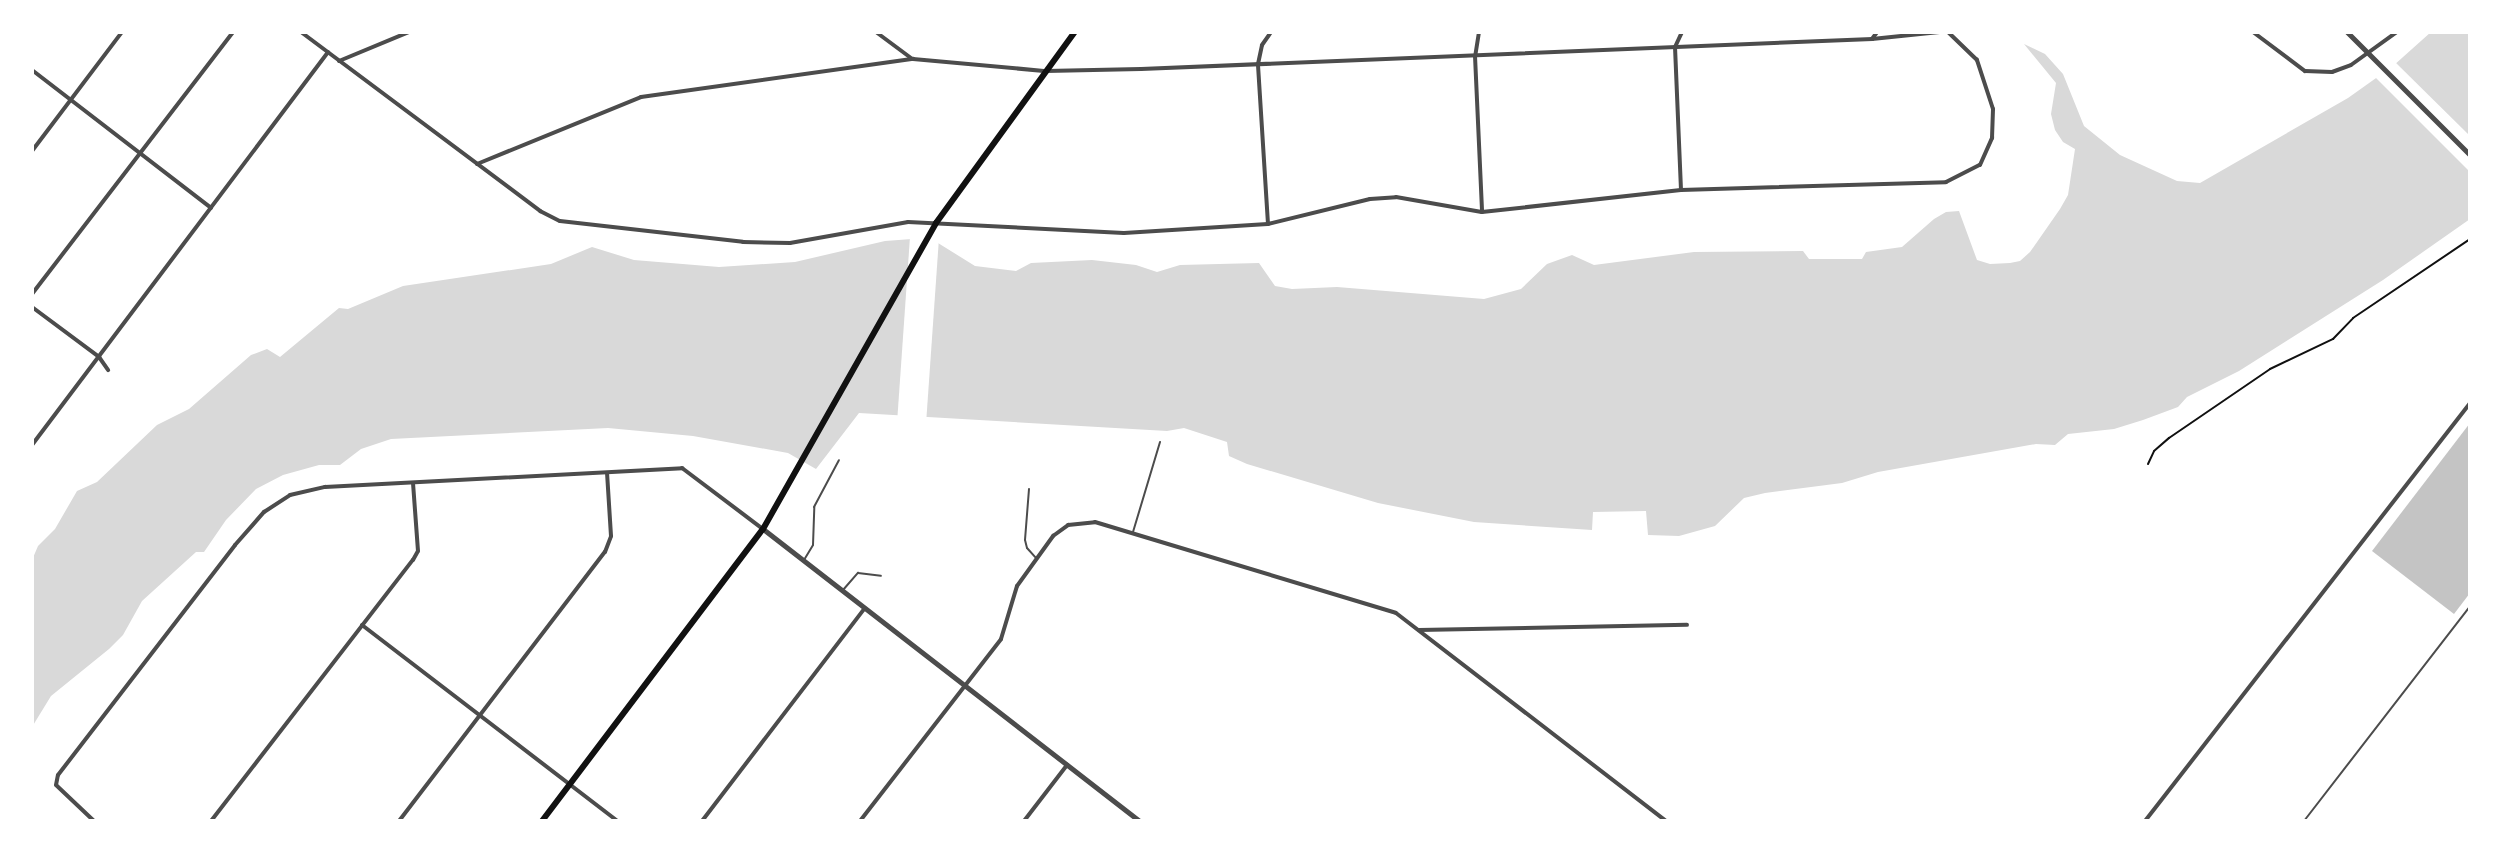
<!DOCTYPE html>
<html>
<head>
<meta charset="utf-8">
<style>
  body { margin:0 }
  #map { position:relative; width:2502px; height:853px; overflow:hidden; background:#fff; font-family:"Sofia Sans Condensed",sans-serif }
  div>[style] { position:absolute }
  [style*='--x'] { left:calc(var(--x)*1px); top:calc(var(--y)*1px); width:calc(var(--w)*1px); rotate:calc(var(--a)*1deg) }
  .water>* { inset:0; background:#d9d9d9 }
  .pier>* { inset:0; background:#fff; transform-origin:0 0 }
  .building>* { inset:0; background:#c4c4c4 }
  .path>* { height:2px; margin:-1px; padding:0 1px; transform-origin:1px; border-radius:1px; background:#111 }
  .service>* { height:2px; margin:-1px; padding:0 1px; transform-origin:1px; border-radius:1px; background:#4c4c4c }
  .minor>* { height:4px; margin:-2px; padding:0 2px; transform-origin:2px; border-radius:2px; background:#4c4c4c }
  .tertiary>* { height:5px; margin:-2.5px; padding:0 2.5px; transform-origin:2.5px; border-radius:2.5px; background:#4c4c4c }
  .secondary>* { height:6px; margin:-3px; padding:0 3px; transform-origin:3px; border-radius:3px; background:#111 }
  span { translate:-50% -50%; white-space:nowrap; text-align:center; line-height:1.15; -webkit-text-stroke:6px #fff; paint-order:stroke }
  .frame { position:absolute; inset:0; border:34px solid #fff; pointer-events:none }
</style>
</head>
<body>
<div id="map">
  <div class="water">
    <i style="clip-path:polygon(2431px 32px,2470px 32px,2470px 219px,2383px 280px,2239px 371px,2187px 397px,2178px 407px,2143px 420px,2114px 429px,2068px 434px,2055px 445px,2036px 444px,1878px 472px,1842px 483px,1765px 493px,1744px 498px,1715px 526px,1679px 536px,1648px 535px,1646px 511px,1593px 512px,1592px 530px,1474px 522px,1378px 503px,1247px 464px,1229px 456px,1227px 442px,1184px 428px,1167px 431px,859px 413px,816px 469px,788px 453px,693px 436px,608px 428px,391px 439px,361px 449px,340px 465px,319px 465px,283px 475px,256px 489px,226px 520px,204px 552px,196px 552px,142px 601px,123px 635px,109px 649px,51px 696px,32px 727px,32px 560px,38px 546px,55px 529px,77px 491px,97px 482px,157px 425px,189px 409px,251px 355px,267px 349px,280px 357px,339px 308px,348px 309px,403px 286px,551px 264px,592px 247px,634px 260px,719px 267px,795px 262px,885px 241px,912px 239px,938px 243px,975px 266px,1016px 271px,1031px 263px,1092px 260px,1136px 265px,1157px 272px,1180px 265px,1259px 263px,1275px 286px,1292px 289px,1337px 287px,1484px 299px,1521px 289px,1547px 264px,1572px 255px,1594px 265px,1694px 252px,1803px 251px,1809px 259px,1862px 259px,1866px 252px,1902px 247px,1934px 219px,1946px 212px,1959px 211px,1977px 260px,1990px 264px,2010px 263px,2020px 261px,2030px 252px,2060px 209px,2068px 195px,2075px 149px,2063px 142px,2055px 130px,2051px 114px,2056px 83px,2024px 44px,2045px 54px,2063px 74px,2084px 126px,2120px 155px,2177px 181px,2200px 183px,2348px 98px,2393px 66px)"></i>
  </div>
  <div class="pier">
    <i style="clip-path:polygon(2393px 60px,2470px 136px,2470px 172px,2374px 76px)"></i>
    <i style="left:910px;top:237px;width:29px;height:252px;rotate:4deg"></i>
  </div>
  <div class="building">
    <i style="clip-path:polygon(2470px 423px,2470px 593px,2454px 614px,2372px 551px)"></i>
  </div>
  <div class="path">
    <i style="--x:2148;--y:464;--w:14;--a:-65"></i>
    <i style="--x:2154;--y:451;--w:20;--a:-41"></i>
    <i style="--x:2169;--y:438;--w:122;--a:-34.3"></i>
    <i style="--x:2270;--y:369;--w:70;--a:-25.5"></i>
    <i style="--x:2333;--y:339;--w:29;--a:-46"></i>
    <i style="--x:2353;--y:318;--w:141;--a:-34"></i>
  </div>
  <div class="service">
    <i style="--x:1029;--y:489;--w:51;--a:94.5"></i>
    <i style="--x:1025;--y:540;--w:8;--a:76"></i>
    <i style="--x:1027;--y:548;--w:13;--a:48"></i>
    <i style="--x:1133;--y:532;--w:94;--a:-73.3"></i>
    <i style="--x:804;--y:560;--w:17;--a:-59"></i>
    <i style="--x:813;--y:545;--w:38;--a:-88"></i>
    <i style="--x:814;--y:507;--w:53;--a:-62"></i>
    <i style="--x:843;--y:590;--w:23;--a:-49"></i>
    <i style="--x:858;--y:573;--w:23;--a:7"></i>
    <i style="--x:2304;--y:821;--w:272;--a:-52.3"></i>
  </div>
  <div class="minor">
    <i style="--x:301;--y:32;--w:299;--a:36.8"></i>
    <i style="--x:540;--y:211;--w:22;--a:27"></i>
    <i style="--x:560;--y:221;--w:184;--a:6.5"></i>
    <i style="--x:743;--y:242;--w:47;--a:1.2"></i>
    <i style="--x:790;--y:243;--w:120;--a:-10.1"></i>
    <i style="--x:908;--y:222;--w:216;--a:2.9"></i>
    <i style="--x:1124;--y:233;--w:144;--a:-3.6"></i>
    <i style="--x:1268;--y:224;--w:105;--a:-13.8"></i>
    <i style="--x:1370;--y:199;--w:26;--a:-4"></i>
    <i style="--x:1396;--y:197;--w:87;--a:9.9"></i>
    <i style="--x:1482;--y:212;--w:200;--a:-6.3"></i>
    <i style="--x:1681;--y:190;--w:265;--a:-1.7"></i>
    <i style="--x:1946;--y:182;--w:38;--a:-27"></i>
    <i style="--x:1980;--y:165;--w:30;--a:-66"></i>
    <i style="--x:1992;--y:138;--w:29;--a:-88"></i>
    <i style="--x:1993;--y:109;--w:52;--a:-108.1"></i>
    <i style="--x:1977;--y:60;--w:40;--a:-136"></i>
    <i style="--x:876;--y:32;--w:44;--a:36.6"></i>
    <i style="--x:1479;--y:32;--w:24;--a:99"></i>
    <i style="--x:1475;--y:56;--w:156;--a:87.4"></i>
    <i style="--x:2253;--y:32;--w:65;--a:36.9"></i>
    <i style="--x:2305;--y:71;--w:27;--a:2"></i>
    <i style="--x:2332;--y:72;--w:20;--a:-20"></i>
    <i style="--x:2351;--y:65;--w:57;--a:-35.7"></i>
    <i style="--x:1872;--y:39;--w:9;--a:-54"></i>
    <i style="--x:339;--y:61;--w:76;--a:-22.5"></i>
    <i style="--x:32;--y:70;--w:226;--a:37.6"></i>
    <i style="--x:32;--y:151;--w:149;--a:-52.9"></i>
    <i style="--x:477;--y:164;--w:177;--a:-22.2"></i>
    <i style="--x:641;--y:97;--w:275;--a:-8"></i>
    <i style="--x:913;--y:59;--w:134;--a:5.2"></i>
    <i style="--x:1046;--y:71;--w:95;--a:-1.2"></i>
    <i style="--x:1141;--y:69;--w:732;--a:-2.35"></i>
    <i style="--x:1872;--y:39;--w:68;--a:-5.9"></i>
    <i style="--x:1681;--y:190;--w:143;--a:-92.4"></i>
    <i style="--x:1675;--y:47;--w:17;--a:-65"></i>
    <i style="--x:1268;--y:224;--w:160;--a:-93.6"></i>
    <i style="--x:1258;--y:64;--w:19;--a:-78"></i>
    <i style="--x:1262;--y:45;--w:16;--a:-55"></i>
    <i style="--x:32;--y:294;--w:330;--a:-52.5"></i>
    <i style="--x:32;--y:307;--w:84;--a:36.7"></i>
    <i style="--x:99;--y:357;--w:16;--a:55"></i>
    <i style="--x:32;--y:445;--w:492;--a:-53"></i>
    <i style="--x:362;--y:625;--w:322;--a:37.5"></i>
    <i style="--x:1419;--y:630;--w:268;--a:-1.1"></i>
    <i style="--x:94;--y:821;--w:52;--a:-136.5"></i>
    <i style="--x:56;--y:785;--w:10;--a:-79"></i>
    <i style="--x:58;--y:775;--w:290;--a:-52.4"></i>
    <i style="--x:235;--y:545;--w:44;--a:-48.7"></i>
    <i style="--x:264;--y:512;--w:31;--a:-33"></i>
    <i style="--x:290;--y:495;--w:36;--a:-13"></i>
    <i style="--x:325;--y:487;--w:358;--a:-3"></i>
    <i style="--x:682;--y:468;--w:101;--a:37"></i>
    <i style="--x:211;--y:821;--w:330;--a:-52.3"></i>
    <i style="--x:413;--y:560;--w:10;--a:-61"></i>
    <i style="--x:418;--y:551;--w:68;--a:-94.2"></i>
    <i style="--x:399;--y:821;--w:339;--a:-52.6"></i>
    <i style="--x:605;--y:552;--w:17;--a:-69"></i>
    <i style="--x:611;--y:536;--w:63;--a:-93.6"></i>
    <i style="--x:702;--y:821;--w:268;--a:-52.6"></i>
    <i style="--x:860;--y:821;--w:230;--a:-52.2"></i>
    <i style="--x:1001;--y:639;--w:55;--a:-73.2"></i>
    <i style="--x:1017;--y:586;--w:62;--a:-54.2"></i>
    <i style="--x:1053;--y:536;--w:19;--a:-36"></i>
    <i style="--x:1068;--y:525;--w:27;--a:-6"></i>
    <i style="--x:1095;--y:522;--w:314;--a:16.8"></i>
    <i style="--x:1396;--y:613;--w:341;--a:37.6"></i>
    <i style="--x:1024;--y:821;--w:71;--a:-52.5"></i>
    <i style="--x:2145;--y:821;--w:529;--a:-52.13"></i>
  </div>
  <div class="tertiary">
    <i style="--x:2347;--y:32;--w:174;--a:45"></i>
    <i style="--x:763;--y:529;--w:476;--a:37.8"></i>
  </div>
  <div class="secondary">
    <i style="--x:542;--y:821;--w:366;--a:-52.9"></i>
    <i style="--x:763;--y:529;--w:352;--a:-60.5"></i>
    <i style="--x:936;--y:223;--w:236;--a:-54"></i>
  </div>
  <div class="frame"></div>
</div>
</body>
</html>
